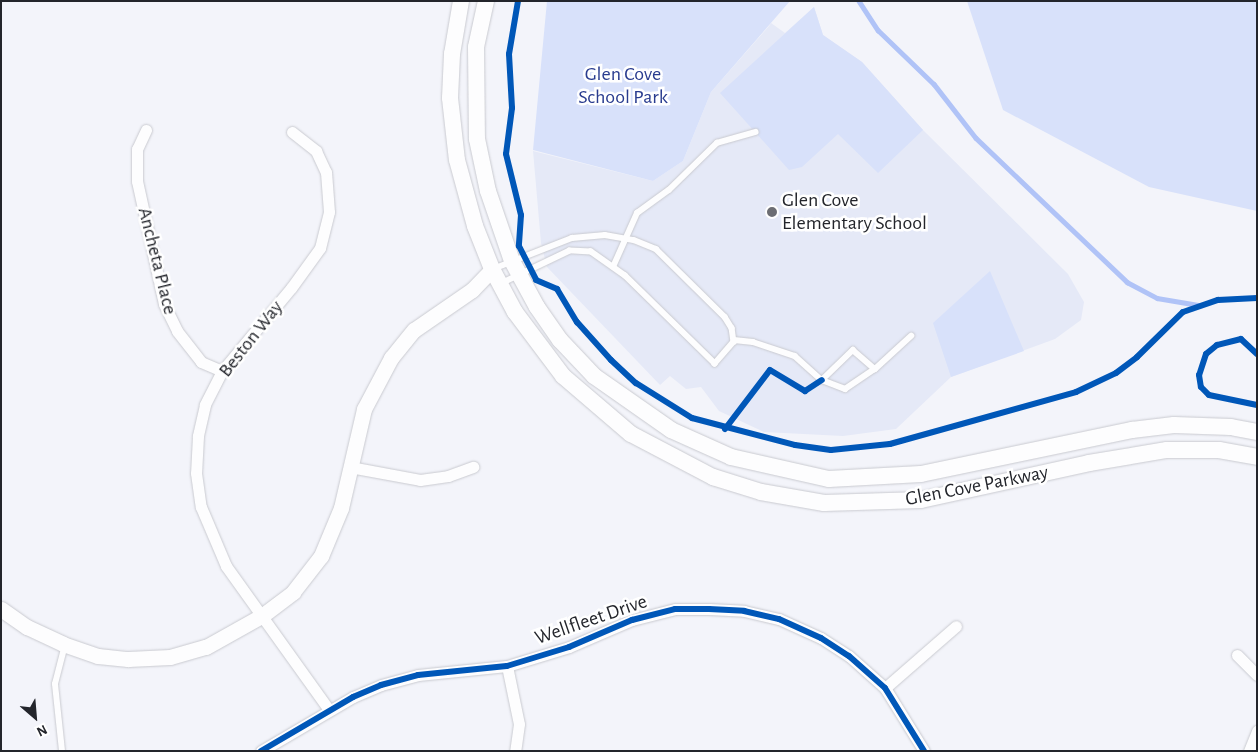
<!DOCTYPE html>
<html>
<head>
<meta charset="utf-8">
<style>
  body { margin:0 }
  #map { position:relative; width:1258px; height:752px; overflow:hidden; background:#f3f4fa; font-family:"Alegreya Sans",sans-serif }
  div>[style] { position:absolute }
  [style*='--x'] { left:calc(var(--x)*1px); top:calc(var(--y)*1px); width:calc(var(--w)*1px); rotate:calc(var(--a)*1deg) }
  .built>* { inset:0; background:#e5e9f7 }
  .green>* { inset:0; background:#d8e1fa }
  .stream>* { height:4.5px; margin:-2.25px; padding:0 2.25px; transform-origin:2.25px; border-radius:2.25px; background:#b0c3f7 }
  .roads { filter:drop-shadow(0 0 1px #c9cad0) drop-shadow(0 0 1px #c9cad0) }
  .service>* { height:5.5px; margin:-2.75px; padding:0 2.75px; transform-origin:2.75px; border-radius:2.75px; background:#fdfdfe }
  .minor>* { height:11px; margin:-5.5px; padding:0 5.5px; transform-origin:5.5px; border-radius:5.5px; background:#fdfdfe }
  .tertiary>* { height:15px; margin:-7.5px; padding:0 7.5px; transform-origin:7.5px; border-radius:7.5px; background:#fdfdfe }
  .secondary>* { height:16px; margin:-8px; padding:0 8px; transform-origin:8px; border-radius:8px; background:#fdfdfe }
  .cycleway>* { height:6px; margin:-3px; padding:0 3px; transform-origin:3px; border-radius:3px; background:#0057b8 }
  .dots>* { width:14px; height:14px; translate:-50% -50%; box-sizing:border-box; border:2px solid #fff; border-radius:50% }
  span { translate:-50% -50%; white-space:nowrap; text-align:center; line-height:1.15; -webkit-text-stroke:5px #fff; paint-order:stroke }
  .park-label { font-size:20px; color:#293c8f }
  .poi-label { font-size:20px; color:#23252b }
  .left { translate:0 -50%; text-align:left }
  .street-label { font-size:20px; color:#23252b }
  .frame { position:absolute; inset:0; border:2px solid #23252b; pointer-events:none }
  .north { position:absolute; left:10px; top:692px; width:50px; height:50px; -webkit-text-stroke:4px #fff; paint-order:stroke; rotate:153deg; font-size:14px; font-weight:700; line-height:20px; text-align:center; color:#23252b }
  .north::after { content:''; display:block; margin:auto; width:18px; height:22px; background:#23252b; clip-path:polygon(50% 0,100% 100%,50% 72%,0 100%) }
</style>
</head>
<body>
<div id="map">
  <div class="built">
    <i style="clip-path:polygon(814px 7px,823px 35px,862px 62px,923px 130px,1068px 274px,1084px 302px,1081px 320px,1055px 339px,951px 377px,896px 429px,843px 436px,764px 432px,719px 411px,701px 387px,686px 389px,670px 376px,660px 385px,547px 267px,541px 243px,533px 151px,653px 181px,683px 161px,711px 92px,769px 26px,771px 23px,785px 33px)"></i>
  </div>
  <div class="green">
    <i style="clip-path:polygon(547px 1px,790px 1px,711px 92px,683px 161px,653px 181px,533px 150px)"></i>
    <i style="clip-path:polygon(967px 1px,1257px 1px,1257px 211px,1149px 187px,1003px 110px)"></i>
    <i style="clip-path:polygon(814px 7px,823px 35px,862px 62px,923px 130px,878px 173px,838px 134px,802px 167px,789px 170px,720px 93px)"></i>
    <i style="clip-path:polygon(990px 271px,1024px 351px,951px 377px,933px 323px)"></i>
  </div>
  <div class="stream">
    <i style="--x:859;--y:1;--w:35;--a:57"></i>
    <i style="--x:878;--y:30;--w:78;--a:44"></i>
    <i style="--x:934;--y:84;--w:68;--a:52.1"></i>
    <i style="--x:976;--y:138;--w:209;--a:43.6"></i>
    <i style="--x:1127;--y:282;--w:34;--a:28"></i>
    <i style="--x:1157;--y:298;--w:43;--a:9.5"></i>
  </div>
  <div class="roads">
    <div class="service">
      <i style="--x:613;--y:267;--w:59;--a:-66"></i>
      <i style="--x:637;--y:213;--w:39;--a:-36"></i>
      <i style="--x:669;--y:190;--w:67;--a:-44.4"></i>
      <i style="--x:717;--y:143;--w:40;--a:-16"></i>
      <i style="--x:493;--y:269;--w:85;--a:-21.4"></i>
      <i style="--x:572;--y:238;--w:33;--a:-5"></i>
      <i style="--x:605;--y:235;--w:29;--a:10"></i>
      <i style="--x:634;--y:240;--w:24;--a:22"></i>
      <i style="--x:656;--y:249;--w:97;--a:44.6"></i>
      <i style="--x:725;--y:317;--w:13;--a:58"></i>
      <i style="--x:732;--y:328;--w:14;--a:82"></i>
      <i style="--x:734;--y:342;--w:29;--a:131"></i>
      <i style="--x:715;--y:364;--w:126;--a:-135.6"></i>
      <i style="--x:625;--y:276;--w:42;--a:-144.8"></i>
      <i style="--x:591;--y:252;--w:21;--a:-177"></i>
      <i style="--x:570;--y:251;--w:76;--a:154.4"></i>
      <i style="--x:734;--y:340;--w:19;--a:6"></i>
      <i style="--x:753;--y:342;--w:44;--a:18.4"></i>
      <i style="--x:795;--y:356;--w:36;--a:42"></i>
      <i style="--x:822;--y:380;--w:25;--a:21"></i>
      <i style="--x:845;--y:389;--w:36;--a:-34"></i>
      <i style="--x:875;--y:369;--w:49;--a:-42.5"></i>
      <i style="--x:822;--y:380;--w:43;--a:-44.1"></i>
      <i style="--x:853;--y:350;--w:29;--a:41"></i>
      <i style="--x:62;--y:751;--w:67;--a:-96"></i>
      <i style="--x:55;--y:684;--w:40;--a:-75.6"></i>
    </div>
    <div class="minor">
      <i style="--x:146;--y:130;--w:21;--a:115"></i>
      <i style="--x:137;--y:149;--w:32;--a:90"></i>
      <i style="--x:137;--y:181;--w:126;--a:77.6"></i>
      <i style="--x:164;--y:304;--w:30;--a:64"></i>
      <i style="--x:177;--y:331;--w:39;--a:52"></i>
      <i style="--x:201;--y:362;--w:23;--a:23"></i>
      <i style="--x:292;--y:132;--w:31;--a:38"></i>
      <i style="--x:316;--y:151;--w:23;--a:65"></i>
      <i style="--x:326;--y:172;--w:40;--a:85.7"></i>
      <i style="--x:329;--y:212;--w:37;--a:104"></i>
      <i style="--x:320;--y:248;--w:49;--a:125.9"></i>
      <i style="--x:291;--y:288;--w:108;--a:129.7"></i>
      <i style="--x:222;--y:371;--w:38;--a:117"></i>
      <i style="--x:205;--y:405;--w:32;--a:103"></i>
      <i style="--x:198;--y:436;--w:37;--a:93"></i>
      <i style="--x:196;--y:473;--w:34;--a:82"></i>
      <i style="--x:201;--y:507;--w:64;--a:67"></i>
      <i style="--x:226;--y:566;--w:177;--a:54.4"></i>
      <i style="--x:350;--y:467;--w:71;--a:10.5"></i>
      <i style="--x:420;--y:480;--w:28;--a:-8"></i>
      <i style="--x:448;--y:476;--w:27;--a:-20"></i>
      <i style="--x:1237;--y:655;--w:28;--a:45"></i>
      <i style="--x:507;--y:666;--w:59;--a:78.3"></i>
      <i style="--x:519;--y:724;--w:27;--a:98"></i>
      <i style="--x:885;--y:688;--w:94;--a:-41.1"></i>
      <i style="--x:261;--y:751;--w:107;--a:-30.4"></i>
      <i style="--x:353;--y:697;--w:30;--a:-23"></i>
      <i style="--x:381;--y:685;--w:38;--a:-15"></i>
      <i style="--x:418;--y:675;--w:89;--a:-5.8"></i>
      <i style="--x:507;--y:666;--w:65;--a:-17"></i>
      <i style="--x:569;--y:647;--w:69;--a:-23.2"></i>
      <i style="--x:632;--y:620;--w:44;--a:-14.3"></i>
      <i style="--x:675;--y:609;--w:34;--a:0"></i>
      <i style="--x:709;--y:609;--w:35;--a:3"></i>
      <i style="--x:744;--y:611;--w:36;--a:13"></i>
      <i style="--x:779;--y:619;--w:46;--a:24.3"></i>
      <i style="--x:821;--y:638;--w:33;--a:33"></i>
      <i style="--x:849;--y:656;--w:48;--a:41.6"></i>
      <i style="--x:885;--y:688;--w:74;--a:58.2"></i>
      <i style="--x:1249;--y:751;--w:22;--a:-68"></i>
    </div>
    <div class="tertiary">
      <i style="--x:1;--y:609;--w:32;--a:35"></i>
      <i style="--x:27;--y:627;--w:40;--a:25"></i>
      <i style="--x:63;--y:644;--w:37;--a:19"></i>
      <i style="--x:98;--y:656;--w:30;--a:6"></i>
      <i style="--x:128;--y:659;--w:42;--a:-2.7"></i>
      <i style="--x:170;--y:657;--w:37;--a:-16"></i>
      <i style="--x:206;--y:647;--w:65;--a:-29.3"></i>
      <i style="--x:263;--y:615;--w:38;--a:-37"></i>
      <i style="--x:293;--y:592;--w:46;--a:-52.1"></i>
      <i style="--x:321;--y:556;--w:52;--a:-67.4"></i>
      <i style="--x:341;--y:508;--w:102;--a:-76.9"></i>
      <i style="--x:364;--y:409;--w:58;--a:-62.1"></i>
      <i style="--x:391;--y:358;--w:36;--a:-51"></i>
      <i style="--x:414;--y:330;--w:70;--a:-34.6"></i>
      <i style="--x:472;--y:290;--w:29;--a:-46"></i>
    </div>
    <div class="secondary">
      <i style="--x:461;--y:1;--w:54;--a:99.6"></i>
      <i style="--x:452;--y:54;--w:44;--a:92.6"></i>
      <i style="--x:450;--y:98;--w:62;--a:83.6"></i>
      <i style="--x:457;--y:160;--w:68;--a:74.7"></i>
      <i style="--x:475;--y:226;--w:46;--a:68.4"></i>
      <i style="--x:492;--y:269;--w:49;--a:61.9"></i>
      <i style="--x:515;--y:312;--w:80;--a:53.1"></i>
      <i style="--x:563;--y:376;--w:89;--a:40.5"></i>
      <i style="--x:631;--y:434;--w:93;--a:27.7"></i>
      <i style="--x:713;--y:477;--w:50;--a:17.4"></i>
      <i style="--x:761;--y:492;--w:64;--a:9.9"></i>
      <i style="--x:824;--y:503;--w:97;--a:-1.8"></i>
      <i style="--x:921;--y:500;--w:172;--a:-12.4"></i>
      <i style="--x:1089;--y:463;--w:79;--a:-9.5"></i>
      <i style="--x:1167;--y:450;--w:52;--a:0"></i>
      <i style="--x:1219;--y:450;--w:39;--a:10"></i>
      <i style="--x:486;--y:1;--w:47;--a:102.3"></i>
      <i style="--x:476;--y:47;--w:92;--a:89.4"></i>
      <i style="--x:477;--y:139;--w:53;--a:78.1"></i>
      <i style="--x:488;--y:191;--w:74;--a:71.1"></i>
      <i style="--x:512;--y:261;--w:52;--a:61.5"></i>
      <i style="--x:537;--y:307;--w:40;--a:55.1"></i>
      <i style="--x:560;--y:340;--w:50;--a:46.6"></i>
      <i style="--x:594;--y:376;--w:94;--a:35"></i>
      <i style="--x:671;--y:430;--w:66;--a:24.2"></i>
      <i style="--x:731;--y:457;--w:100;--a:12.7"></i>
      <i style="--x:829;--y:479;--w:92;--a:-3.1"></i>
      <i style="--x:921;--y:474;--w:216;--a:-11.8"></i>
      <i style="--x:1132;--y:430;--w:42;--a:-6.8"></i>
      <i style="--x:1174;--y:425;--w:57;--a:2"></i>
      <i style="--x:1231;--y:427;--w:26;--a:11"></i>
    </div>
  </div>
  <div class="cycleway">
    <i style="--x:518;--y:1;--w:54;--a:99.6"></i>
    <i style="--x:509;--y:54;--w:54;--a:86.8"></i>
    <i style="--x:512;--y:108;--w:46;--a:97.4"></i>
    <i style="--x:506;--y:154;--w:63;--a:76.2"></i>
    <i style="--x:521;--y:215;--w:31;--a:94"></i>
    <i style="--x:519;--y:246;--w:38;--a:63"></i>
    <i style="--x:536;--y:280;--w:23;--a:23"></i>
    <i style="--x:557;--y:289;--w:39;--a:59"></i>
    <i style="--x:577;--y:322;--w:51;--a:48.2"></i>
    <i style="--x:611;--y:360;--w:34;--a:43"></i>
    <i style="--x:636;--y:383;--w:66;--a:32"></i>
    <i style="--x:692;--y:418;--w:106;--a:14.7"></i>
    <i style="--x:795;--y:445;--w:36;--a:8"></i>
    <i style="--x:831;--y:450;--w:59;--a:-5.8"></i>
    <i style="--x:890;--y:444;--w:193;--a:-15.6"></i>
    <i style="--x:1076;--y:392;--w:44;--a:-25.4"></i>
    <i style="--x:1116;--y:373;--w:26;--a:-37"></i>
    <i style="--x:1137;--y:357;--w:64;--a:-44.4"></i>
    <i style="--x:1183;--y:312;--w:37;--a:-19"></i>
    <i style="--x:1218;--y:300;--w:39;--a:-3"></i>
    <i style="--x:1257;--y:354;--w:22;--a:-137"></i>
    <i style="--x:1241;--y:339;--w:25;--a:166"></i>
    <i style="--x:1217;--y:345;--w:14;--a:141"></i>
    <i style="--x:1206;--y:354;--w:22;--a:108"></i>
    <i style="--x:1199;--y:375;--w:12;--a:81"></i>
    <i style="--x:1201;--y:387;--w:11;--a:45"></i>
    <i style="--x:1209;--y:395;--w:49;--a:11.8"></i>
    <i style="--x:725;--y:429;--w:74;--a:-52.7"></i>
    <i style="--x:770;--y:370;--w:41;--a:31"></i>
    <i style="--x:805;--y:391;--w:20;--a:-33"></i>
    <i style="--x:261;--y:751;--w:107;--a:-30.4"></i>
    <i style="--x:353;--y:697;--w:30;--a:-23"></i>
    <i style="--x:381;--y:685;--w:38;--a:-15"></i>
    <i style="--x:418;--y:675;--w:89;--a:-5.8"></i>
    <i style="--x:507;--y:666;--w:65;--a:-17"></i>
    <i style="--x:569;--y:647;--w:69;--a:-23.2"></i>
    <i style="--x:632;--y:620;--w:44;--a:-14.3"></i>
    <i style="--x:675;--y:609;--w:34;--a:0"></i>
    <i style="--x:709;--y:609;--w:35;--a:3"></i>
    <i style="--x:744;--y:611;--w:36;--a:13"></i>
    <i style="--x:779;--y:619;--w:46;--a:24.3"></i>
    <i style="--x:821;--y:638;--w:33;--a:33"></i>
    <i style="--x:849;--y:656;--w:48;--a:41.6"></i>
    <i style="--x:885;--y:688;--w:74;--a:58.2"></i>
  </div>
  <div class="dots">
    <i style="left:772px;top:212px;background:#6c6d73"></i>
  </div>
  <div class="park-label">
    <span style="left:623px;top:86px">Glen Cove<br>School Park</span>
  </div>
  <div class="poi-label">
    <span class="left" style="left:782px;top:212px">Glen Cove<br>Elementary School</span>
  </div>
  <div class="street-label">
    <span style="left:157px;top:261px;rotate:76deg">Ancheta Place</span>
    <span style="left:251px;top:339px;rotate:-52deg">Beston Way</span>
    <span style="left:977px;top:486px;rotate:-11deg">Glen Cove Parkway</span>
    <span style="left:591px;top:620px;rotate:-19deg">Wellfleet Drive</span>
  </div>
  <div class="frame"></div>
  <div class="north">N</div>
</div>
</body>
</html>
